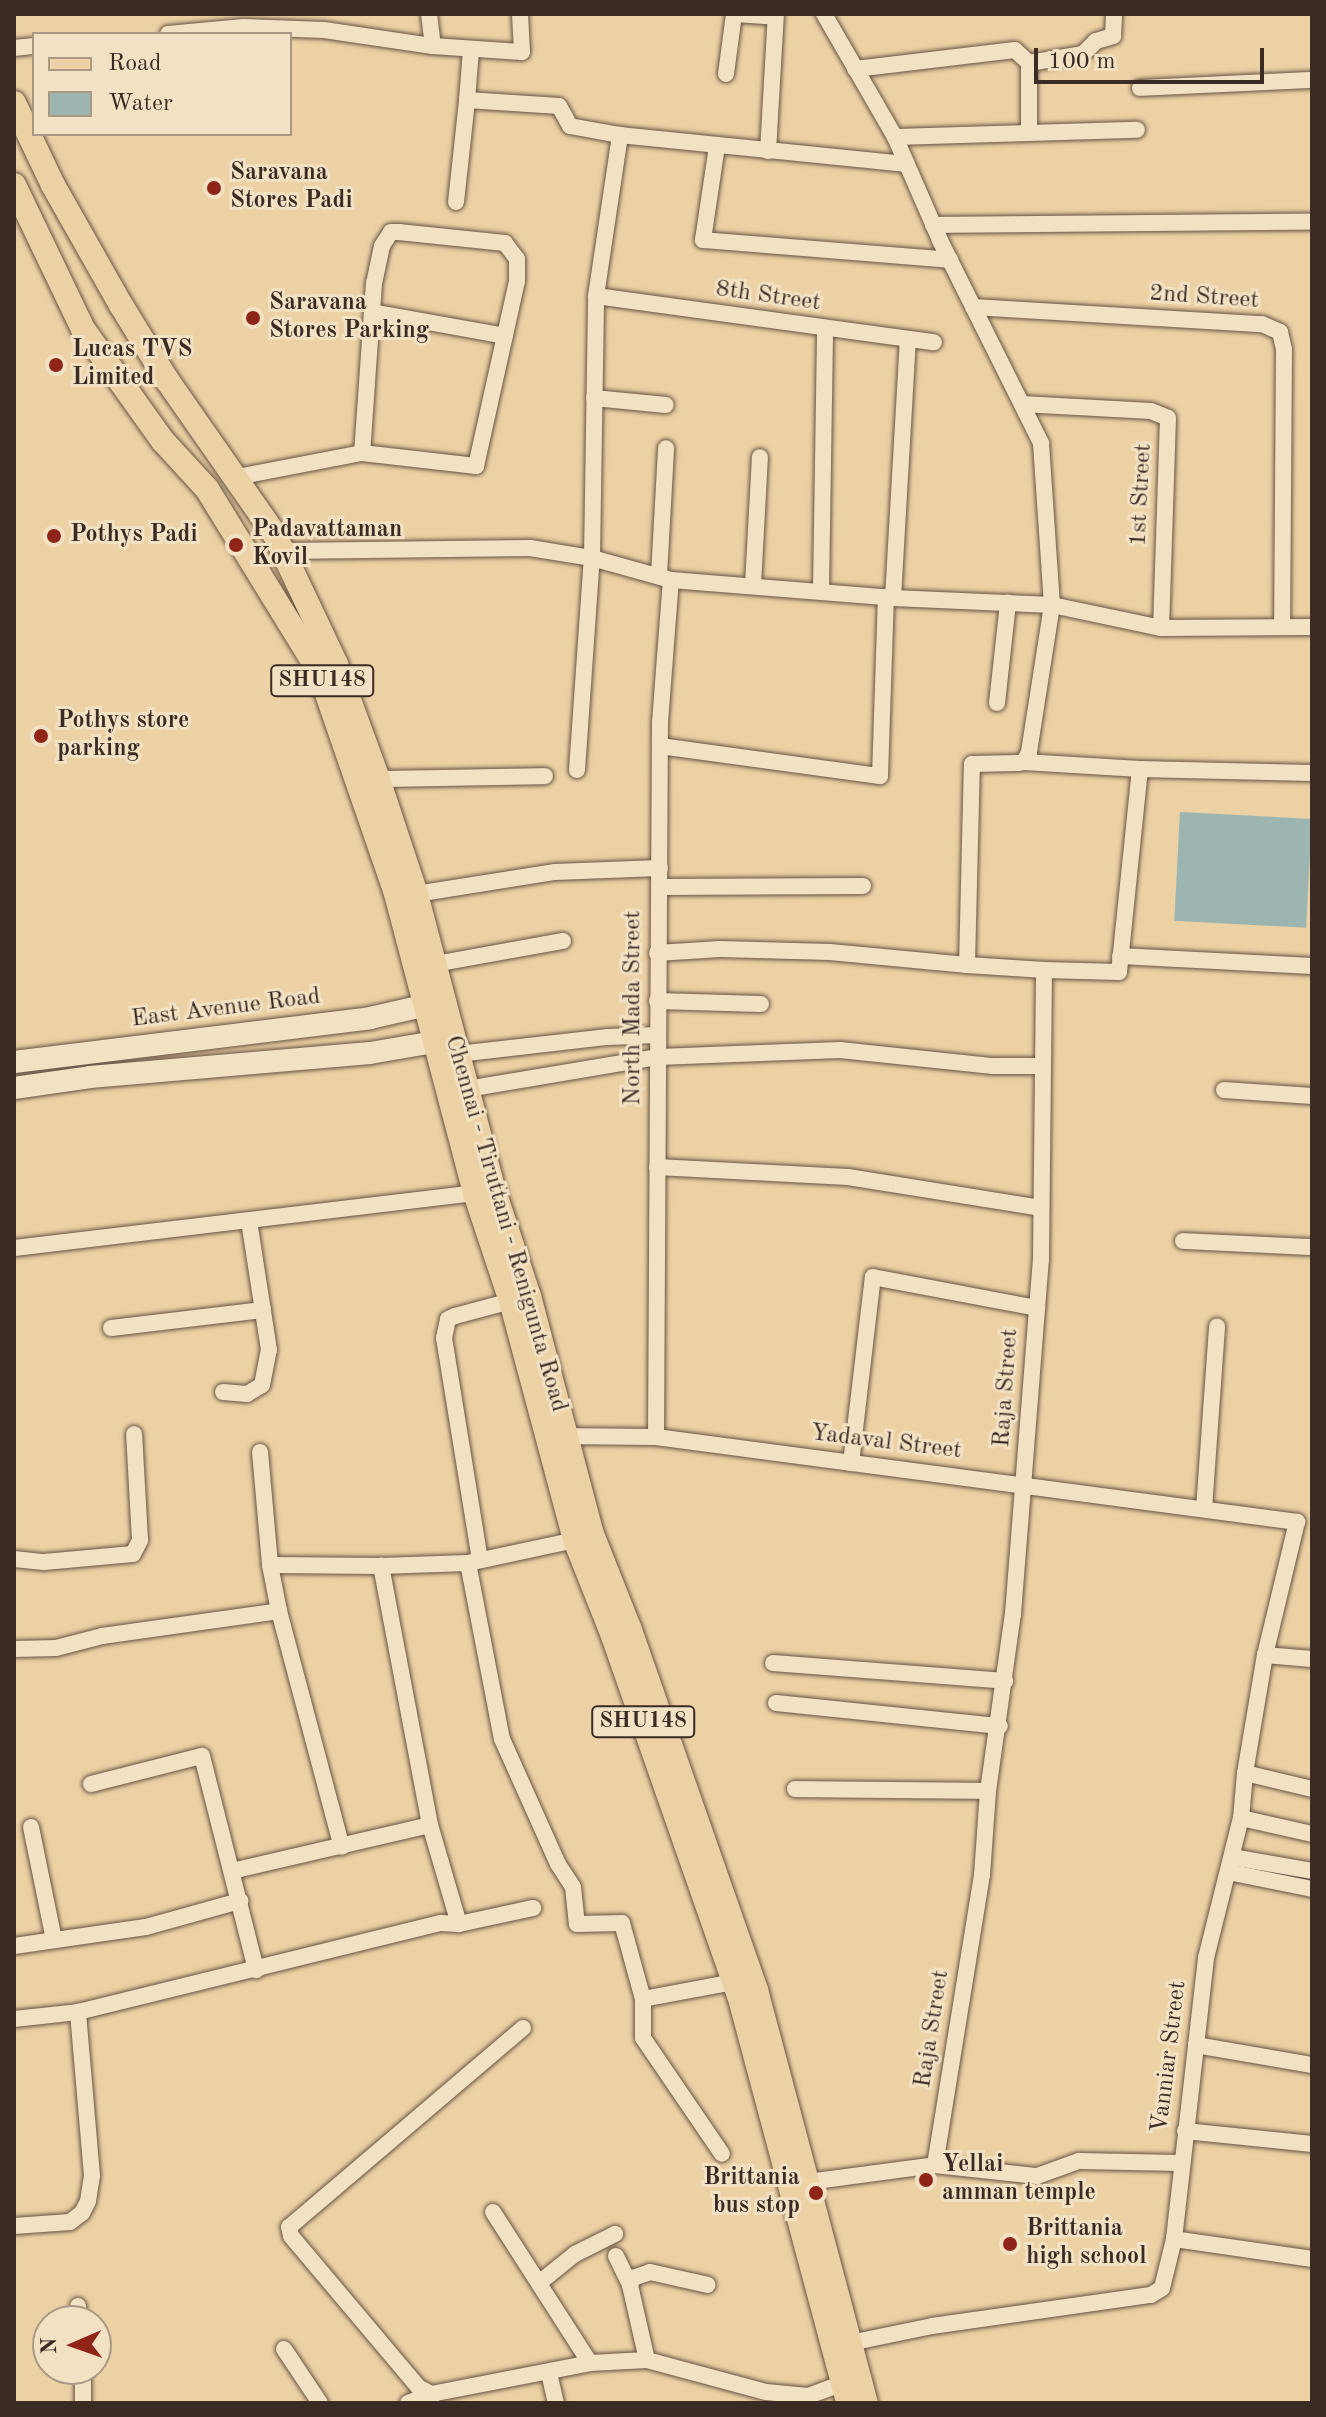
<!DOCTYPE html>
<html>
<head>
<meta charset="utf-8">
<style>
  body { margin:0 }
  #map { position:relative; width:1326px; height:2417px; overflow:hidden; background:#ecd1a4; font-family:"Old Standard TT",serif }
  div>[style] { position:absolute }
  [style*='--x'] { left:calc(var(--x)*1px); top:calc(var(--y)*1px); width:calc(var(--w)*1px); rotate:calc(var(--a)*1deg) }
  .water>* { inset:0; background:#9cb5b0; transform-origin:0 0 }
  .roads { filter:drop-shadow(0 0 2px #675445) drop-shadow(0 0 2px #675445) }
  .street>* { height:16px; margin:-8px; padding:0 8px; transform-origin:8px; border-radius:8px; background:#f3e1c4 }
  .secondary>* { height:22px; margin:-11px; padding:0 11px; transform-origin:11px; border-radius:11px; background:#f3e1c4 }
  .primary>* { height:24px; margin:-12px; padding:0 12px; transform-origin:12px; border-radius:12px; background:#ecd1a4 }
  .dots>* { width:22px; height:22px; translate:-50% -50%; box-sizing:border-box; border:4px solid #f3e1c4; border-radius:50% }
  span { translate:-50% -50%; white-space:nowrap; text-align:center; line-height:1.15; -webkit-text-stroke:6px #f3e1c4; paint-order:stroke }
  .shield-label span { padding:2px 6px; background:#f3e1c4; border:2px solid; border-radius:6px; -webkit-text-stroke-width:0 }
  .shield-label { font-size:22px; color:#3b2b25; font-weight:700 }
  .poi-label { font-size:24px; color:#3b2b25; font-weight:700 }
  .left { translate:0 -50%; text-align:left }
  .right { translate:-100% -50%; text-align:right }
  .street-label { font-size:24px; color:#3b2b25 }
  .frame { position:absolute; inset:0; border:16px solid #3b2b25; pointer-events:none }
  .legend { position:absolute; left:32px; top:32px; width:260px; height:104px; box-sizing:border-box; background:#f3e1c4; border:2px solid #a99884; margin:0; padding:10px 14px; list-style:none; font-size:24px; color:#3b2b25 }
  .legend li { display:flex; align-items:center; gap:16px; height:40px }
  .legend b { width:40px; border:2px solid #a99884 }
  .north { position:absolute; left:32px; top:2305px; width:80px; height:80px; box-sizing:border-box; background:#f3e1c4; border:2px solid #a99884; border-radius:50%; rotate:268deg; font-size:22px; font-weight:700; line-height:32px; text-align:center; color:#3b2b25 }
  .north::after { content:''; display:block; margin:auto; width:28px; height:36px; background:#8f2418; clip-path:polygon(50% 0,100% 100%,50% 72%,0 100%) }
  .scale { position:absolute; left:1034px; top:48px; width:230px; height:36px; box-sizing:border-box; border:4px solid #3b2b25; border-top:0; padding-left:10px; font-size:24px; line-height:28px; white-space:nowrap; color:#3b2b25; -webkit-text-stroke:6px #f3e1c4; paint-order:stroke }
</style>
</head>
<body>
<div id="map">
  <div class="water">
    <i style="left:1180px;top:812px;width:132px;height:109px;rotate:3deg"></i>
  </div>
  <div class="roads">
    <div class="street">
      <i style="--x:429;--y:14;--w:32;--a:83"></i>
      <i style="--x:736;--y:14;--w:39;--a:4"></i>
      <i style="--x:168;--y:34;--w:76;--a:-5.3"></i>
      <i style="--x:244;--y:27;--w:80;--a:2.1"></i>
      <i style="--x:324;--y:30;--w:110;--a:8.4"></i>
      <i style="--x:433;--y:46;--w:89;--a:3.9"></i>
      <i style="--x:522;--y:52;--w:38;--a:-93"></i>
      <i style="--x:14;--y:48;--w:20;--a:-6"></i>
      <i style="--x:471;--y:50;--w:50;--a:94.6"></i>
      <i style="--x:467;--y:100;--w:92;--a:3.7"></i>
      <i style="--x:559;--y:106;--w:23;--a:61"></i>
      <i style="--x:570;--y:126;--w:51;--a:10.2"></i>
      <i style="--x:620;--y:135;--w:288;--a:5.8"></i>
      <i style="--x:1029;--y:63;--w:55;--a:-9.5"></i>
      <i style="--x:1083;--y:54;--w:18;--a:-45"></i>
      <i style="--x:1096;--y:41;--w:18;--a:-16"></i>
      <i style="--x:1113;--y:36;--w:22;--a:-87"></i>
      <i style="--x:855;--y:69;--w:161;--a:-6.8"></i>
      <i style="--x:1015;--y:50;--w:19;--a:43"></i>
      <i style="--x:1029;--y:63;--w:70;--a:90"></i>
      <i style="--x:726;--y:74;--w:61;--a:-82.4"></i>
      <i style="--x:1140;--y:88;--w:172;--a:-2.7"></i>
      <i style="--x:895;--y:137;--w:242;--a:-1.7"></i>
      <i style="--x:717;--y:146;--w:95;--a:98.5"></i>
      <i style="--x:703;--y:240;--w:248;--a:4.6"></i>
      <i style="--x:768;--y:151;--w:137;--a:-86.7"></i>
      <i style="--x:456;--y:202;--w:103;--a:-83.8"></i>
      <i style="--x:933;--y:225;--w:379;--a:-0.5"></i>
      <i style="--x:596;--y:296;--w:341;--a:7.8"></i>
      <i style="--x:973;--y:307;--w:289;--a:3.4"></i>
      <i style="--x:1262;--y:324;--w:20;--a:24"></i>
      <i style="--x:1280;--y:332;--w:18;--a:77"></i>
      <i style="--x:1284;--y:350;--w:276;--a:90.4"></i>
      <i style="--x:372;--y:312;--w:135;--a:10.2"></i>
      <i style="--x:594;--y:398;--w:72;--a:5.6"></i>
      <i style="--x:1022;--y:404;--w:129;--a:3.1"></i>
      <i style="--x:1151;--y:411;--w:18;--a:22"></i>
      <i style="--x:1168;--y:418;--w:210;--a:91.9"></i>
      <i style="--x:237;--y:477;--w:127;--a:-10.9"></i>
      <i style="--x:362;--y:453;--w:115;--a:6.5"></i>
      <i style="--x:476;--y:466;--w:189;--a:-77.5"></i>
      <i style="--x:517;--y:281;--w:22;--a:-90"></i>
      <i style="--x:517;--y:259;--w:20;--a:-127"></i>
      <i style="--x:505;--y:243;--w:107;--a:-174.1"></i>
      <i style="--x:399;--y:232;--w:8;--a:180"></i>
      <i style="--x:391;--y:232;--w:17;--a:123"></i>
      <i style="--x:382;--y:246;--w:38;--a:102"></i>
      <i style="--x:374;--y:283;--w:170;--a:94"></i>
      <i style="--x:283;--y:551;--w:247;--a:-0.7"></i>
      <i style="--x:530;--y:548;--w:63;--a:9.2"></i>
      <i style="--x:592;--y:558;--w:82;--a:15.6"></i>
      <i style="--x:671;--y:580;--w:223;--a:4.6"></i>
      <i style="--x:893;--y:598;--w:159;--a:2.5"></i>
      <i style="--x:1052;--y:605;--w:111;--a:11.9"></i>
      <i style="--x:1161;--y:628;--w:151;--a:-0.4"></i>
      <i style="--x:659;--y:575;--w:127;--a:-86.8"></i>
      <i style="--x:753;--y:585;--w:128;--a:-86.9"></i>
      <i style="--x:821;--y:590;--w:261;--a:-89.1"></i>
      <i style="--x:893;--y:598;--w:258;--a:-86.7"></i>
      <i style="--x:997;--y:703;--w:101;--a:-83.7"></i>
      <i style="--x:660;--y:746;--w:222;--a:7.8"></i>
      <i style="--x:880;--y:776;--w:179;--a:-88.1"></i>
      <i style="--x:1024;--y:762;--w:116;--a:3.5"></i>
      <i style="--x:1140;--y:769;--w:172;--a:1.3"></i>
      <i style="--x:577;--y:770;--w:213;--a:-86"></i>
      <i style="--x:592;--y:558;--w:262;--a:-89.1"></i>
      <i style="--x:596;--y:296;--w:163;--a:-81.5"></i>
      <i style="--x:378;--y:779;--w:167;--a:-1"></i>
      <i style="--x:659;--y:887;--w:204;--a:-0.3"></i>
      <i style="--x:416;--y:894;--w:141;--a:-9"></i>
      <i style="--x:555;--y:872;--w:105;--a:-2.2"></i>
      <i style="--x:657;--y:953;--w:63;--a:-3.6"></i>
      <i style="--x:720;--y:949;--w:110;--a:1.6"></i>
      <i style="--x:830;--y:952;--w:138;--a:5.4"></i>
      <i style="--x:1120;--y:956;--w:192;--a:3"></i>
      <i style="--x:435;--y:964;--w:130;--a:-10.2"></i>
      <i style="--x:1044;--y:970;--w:75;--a:1.5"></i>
      <i style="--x:1119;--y:972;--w:204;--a:-84.1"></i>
      <i style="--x:657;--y:1001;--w:104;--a:1.7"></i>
      <i style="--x:458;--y:1054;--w:151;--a:-6.5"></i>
      <i style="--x:608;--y:1037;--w:49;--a:-2.3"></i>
      <i style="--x:467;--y:1089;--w:194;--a:-9.5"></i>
      <i style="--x:658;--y:1057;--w:182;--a:-2.2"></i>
      <i style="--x:840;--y:1050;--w:154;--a:6"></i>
      <i style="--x:993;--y:1066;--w:50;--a:0"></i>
      <i style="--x:1224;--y:1090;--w:88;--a:3.9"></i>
      <i style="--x:657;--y:1167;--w:191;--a:3"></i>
      <i style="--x:848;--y:1177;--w:195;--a:9.1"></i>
      <i style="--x:1183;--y:1241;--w:129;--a:2.7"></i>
      <i style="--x:14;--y:1248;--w:464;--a:-6.8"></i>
      <i style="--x:111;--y:1328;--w:153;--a:-6.8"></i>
      <i style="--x:223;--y:1392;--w:24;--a:5"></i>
      <i style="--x:247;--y:1394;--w:17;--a:-31"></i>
      <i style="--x:262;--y:1385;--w:36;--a:-79"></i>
      <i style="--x:269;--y:1350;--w:131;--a:-98.8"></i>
      <i style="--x:556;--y:1436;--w:100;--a:0.6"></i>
      <i style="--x:656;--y:1437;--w:647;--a:7.55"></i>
      <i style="--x:656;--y:1437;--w:715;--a:-89.68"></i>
      <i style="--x:660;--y:722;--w:142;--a:-85.6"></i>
      <i style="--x:260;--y:1452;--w:113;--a:84.9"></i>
      <i style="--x:270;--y:1565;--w:47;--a:78.9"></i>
      <i style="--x:279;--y:1611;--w:244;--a:75.1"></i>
      <i style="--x:851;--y:1463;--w:187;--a:-83.3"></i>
      <i style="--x:873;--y:1277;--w:167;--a:10.7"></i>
      <i style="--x:1204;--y:1509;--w:183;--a:-85.9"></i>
      <i style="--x:14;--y:1559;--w:30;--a:6"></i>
      <i style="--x:44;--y:1562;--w:89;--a:-5.1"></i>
      <i style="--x:133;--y:1554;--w:16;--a:-63"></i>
      <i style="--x:140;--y:1540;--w:106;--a:-93.2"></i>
      <i style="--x:480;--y:1560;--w:225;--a:-99.2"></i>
      <i style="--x:444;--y:1338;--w:19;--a:-78"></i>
      <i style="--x:448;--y:1319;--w:8;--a:-23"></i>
      <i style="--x:455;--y:1316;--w:58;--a:-15"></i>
      <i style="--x:468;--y:1563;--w:179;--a:79.1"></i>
      <i style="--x:502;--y:1739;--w:137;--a:65.9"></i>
      <i style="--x:558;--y:1864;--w:27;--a:57"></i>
      <i style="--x:573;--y:1887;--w:37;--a:84"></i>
      <i style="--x:577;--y:1924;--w:45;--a:-1.3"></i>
      <i style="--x:622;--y:1923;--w:79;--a:74.6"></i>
      <i style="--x:643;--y:1999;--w:39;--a:90"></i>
      <i style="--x:643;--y:2038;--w:140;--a:55.7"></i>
      <i style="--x:270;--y:1565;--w:111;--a:0.5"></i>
      <i style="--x:14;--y:1649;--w:42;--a:-1.4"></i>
      <i style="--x:56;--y:1648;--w:48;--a:-14.6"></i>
      <i style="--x:102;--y:1636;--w:179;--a:-8"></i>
      <i style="--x:1265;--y:1655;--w:47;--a:4.9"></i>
      <i style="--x:773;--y:1663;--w:233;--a:4.4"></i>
      <i style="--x:776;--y:1703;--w:225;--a:5.9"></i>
      <i style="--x:1245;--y:1773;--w:69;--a:13.4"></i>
      <i style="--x:91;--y:1784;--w:114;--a:-14.2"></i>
      <i style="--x:202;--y:1756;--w:221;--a:75.8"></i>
      <i style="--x:795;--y:1789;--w:193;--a:0.6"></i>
      <i style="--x:1241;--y:1818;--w:73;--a:12.7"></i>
      <i style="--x:31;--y:1827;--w:115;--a:78.5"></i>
      <i style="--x:1232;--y:1857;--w:81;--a:9.9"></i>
      <i style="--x:232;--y:1871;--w:203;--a:-13.1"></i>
      <i style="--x:1228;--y:1872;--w:86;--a:11.4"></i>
      <i style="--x:459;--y:1924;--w:76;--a:-12.2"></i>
      <i style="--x:14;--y:1946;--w:133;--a:-8.2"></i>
      <i style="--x:146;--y:1927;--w:98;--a:-15.5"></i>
      <i style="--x:643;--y:1999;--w:93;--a:-10.6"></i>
      <i style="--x:14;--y:2019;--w:64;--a:-6.2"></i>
      <i style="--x:78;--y:2012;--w:374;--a:-13.8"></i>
      <i style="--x:441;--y:1923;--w:18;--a:3"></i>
      <i style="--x:459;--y:1924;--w:103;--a:-106.3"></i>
      <i style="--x:430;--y:1825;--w:264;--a:-100.7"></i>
      <i style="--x:381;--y:1566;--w:87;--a:-2"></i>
      <i style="--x:468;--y:1563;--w:109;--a:-12.1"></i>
      <i style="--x:523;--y:2028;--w:307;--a:139.6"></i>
      <i style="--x:289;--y:2227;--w:9;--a:77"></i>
      <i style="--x:291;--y:2236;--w:197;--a:49.9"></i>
      <i style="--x:418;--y:2387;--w:15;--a:28"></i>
      <i style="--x:431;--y:2394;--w:162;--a:-11"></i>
      <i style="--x:590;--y:2363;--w:57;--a:-3"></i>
      <i style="--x:647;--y:2360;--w:123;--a:15.1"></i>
      <i style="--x:766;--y:2392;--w:42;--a:5.4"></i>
      <i style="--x:808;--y:2396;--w:44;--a:-20.1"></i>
      <i style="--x:1196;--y:2045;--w:118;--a:9.8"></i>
      <i style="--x:1185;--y:2131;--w:128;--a:5.8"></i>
      <i style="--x:935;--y:2165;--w:103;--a:6.2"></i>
      <i style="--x:1037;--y:2176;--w:45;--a:-19.7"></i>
      <i style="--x:1079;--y:2161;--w:101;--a:1.1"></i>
      <i style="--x:808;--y:2182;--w:128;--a:-7.6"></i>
      <i style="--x:935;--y:2165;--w:294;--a:-80.8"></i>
      <i style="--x:982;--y:1875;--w:84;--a:-85.9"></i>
      <i style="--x:988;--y:1791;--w:179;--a:-82"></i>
      <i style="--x:1013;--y:1614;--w:355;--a:-85.5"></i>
      <i style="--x:1041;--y:1260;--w:290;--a:-89.4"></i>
      <i style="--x:1044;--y:970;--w:77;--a:-176.3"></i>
      <i style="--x:967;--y:965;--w:201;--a:-88.6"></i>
      <i style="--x:972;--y:764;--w:46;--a:-1.2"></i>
      <i style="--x:1018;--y:763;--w:6;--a:-9"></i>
      <i style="--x:1024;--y:762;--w:11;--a:-63"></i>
      <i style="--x:1029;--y:752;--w:149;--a:-81.1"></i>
      <i style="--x:1052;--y:605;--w:162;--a:-93.9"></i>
      <i style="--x:1041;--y:443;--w:227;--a:-116.5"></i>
      <i style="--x:940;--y:240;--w:112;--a:-113.6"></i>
      <i style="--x:895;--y:137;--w:142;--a:-120"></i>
      <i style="--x:493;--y:2212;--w:179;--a:57.3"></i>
      <i style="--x:14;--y:2226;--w:56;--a:-4.1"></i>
      <i style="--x:70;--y:2222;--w:15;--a:-37"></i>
      <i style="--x:82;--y:2213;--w:13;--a:-63"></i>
      <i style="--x:88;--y:2201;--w:25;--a:-81"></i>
      <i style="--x:92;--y:2176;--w:165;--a:-94.9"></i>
      <i style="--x:1174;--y:2239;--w:139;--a:8.2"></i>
      <i style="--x:616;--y:2256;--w:32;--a:64"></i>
      <i style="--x:539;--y:2283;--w:46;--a:-38.9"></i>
      <i style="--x:575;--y:2254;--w:45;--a:-26.6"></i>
      <i style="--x:78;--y:2306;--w:15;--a:86"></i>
      <i style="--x:850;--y:2343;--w:84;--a:-11.7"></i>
      <i style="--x:932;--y:2326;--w:221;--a:-8.1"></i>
      <i style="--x:1151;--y:2295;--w:13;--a:-32"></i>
      <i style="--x:1162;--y:2288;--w:50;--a:-76.2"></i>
      <i style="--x:1174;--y:2239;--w:283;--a:-83.5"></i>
      <i style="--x:1206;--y:1958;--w:144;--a:-76"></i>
      <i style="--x:1241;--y:1818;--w:45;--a:-84.9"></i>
      <i style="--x:1245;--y:1773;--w:120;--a:-80.4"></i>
      <i style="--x:1265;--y:1655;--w:137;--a:-76.5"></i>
      <i style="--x:284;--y:2349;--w:65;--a:56.3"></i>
      <i style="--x:647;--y:2360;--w:77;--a:-102.8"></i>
      <i style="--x:630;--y:2285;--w:8;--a:-67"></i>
      <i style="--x:633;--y:2278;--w:18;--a:-19"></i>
      <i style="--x:650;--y:2272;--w:59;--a:12.6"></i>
      <i style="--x:83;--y:2369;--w:34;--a:90"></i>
      <i style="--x:549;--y:2373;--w:31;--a:77"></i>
      <i style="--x:408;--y:2403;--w:25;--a:-21"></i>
      <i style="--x:431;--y:2394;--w:4;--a:76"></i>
    </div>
    <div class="secondary">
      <i style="--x:14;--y:1062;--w:359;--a:-7"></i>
      <i style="--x:370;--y:1018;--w:72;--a:-12.9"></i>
      <i style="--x:14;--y:1088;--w:77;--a:-8.2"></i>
      <i style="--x:90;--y:1077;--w:281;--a:-4.9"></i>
      <i style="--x:370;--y:1053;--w:83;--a:-9.7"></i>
    </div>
    <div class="primary">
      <i style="--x:14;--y:103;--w:91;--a:64.6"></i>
      <i style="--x:53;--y:185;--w:138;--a:60.5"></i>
      <i style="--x:121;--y:305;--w:88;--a:58.5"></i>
      <i style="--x:167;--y:380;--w:189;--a:55.1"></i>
      <i style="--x:275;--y:535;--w:143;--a:64.7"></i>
      <i style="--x:336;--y:664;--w:122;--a:69.9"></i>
      <i style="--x:378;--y:779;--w:121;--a:71.7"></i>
      <i style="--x:416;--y:894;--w:304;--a:75.3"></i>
      <i style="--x:493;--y:1188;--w:114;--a:71.6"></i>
      <i style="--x:529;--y:1296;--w:246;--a:75.2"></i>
      <i style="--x:592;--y:1534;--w:103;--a:68.4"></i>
      <i style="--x:630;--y:1630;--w:381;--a:70.7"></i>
      <i style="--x:756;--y:1990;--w:427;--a:75.1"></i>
      <i style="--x:14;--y:185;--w:160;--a:64.4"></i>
      <i style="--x:83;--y:329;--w:138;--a:54.5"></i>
      <i style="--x:163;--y:441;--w:65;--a:47.5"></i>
      <i style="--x:207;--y:489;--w:214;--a:58.4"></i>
      <i style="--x:319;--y:671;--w:232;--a:70.9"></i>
      <i style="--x:395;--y:890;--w:313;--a:75.2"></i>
      <i style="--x:475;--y:1193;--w:114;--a:71.6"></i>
      <i style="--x:511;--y:1301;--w:247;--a:75"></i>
      <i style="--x:575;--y:1540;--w:103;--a:68.4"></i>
      <i style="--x:613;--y:1636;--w:380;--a:70.7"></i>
      <i style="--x:739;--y:1995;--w:422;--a:75"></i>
    </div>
  </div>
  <div class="dots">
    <i style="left:214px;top:188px;background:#8f2418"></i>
    <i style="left:253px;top:318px;background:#8f2418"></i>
    <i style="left:56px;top:365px;background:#8f2418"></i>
    <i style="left:54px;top:536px;background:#8f2418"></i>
    <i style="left:236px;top:545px;background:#8f2418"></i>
    <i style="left:41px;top:736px;background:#8f2418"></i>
    <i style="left:926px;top:2180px;background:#8f2418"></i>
    <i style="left:816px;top:2193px;background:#8f2418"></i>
    <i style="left:1010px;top:2244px;background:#8f2418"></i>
  </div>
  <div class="shield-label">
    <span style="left:322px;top:681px">SHU148</span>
    <span style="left:643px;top:1722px">SHU148</span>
  </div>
  <div class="poi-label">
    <span class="left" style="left:230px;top:188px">Saravana<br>Stores Padi</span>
    <span class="left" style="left:269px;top:318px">Saravana<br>Stores Parking</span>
    <span class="left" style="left:72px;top:365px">Lucas TVS<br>Limited</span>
    <span class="left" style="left:252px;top:545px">Padavattaman<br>Kovil</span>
    <span class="left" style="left:70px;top:536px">Pothys Padi</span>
    <span class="left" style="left:57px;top:736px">Pothys store<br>parking</span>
    <span class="left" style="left:942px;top:2180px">Yellai<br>amman temple</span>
    <span class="right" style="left:800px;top:2193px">Brittania<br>bus stop</span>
    <span class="left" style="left:1026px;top:2244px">Brittania<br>high school</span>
  </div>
  <div class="street-label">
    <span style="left:768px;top:297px;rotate:8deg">8th Street</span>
    <span style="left:1204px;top:298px;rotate:4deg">2nd Street</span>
    <span style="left:1142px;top:495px;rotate:-87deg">1st Street</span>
    <span style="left:634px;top:1008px;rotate:-90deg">North Mada Street</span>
    <span style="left:226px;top:1009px;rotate:-7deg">East Avenue Road</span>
    <span style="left:505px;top:1224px;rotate:74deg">Chennai - Tiruttani - Renigunta Road</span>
    <span style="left:1007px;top:1388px;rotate:-86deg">Raja Street</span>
    <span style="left:886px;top:1443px;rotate:7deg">Yadaval Street</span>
    <span style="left:933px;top:2029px;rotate:-81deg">Raja Street</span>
    <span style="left:1170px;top:2057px;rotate:-83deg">Vanniar Street</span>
  </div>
  <div class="frame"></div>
  <ul class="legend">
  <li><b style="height:10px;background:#ecd1a4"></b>Road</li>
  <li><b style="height:22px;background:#9cb5b0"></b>Water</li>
  </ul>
  <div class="north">N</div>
  <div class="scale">100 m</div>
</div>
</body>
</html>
